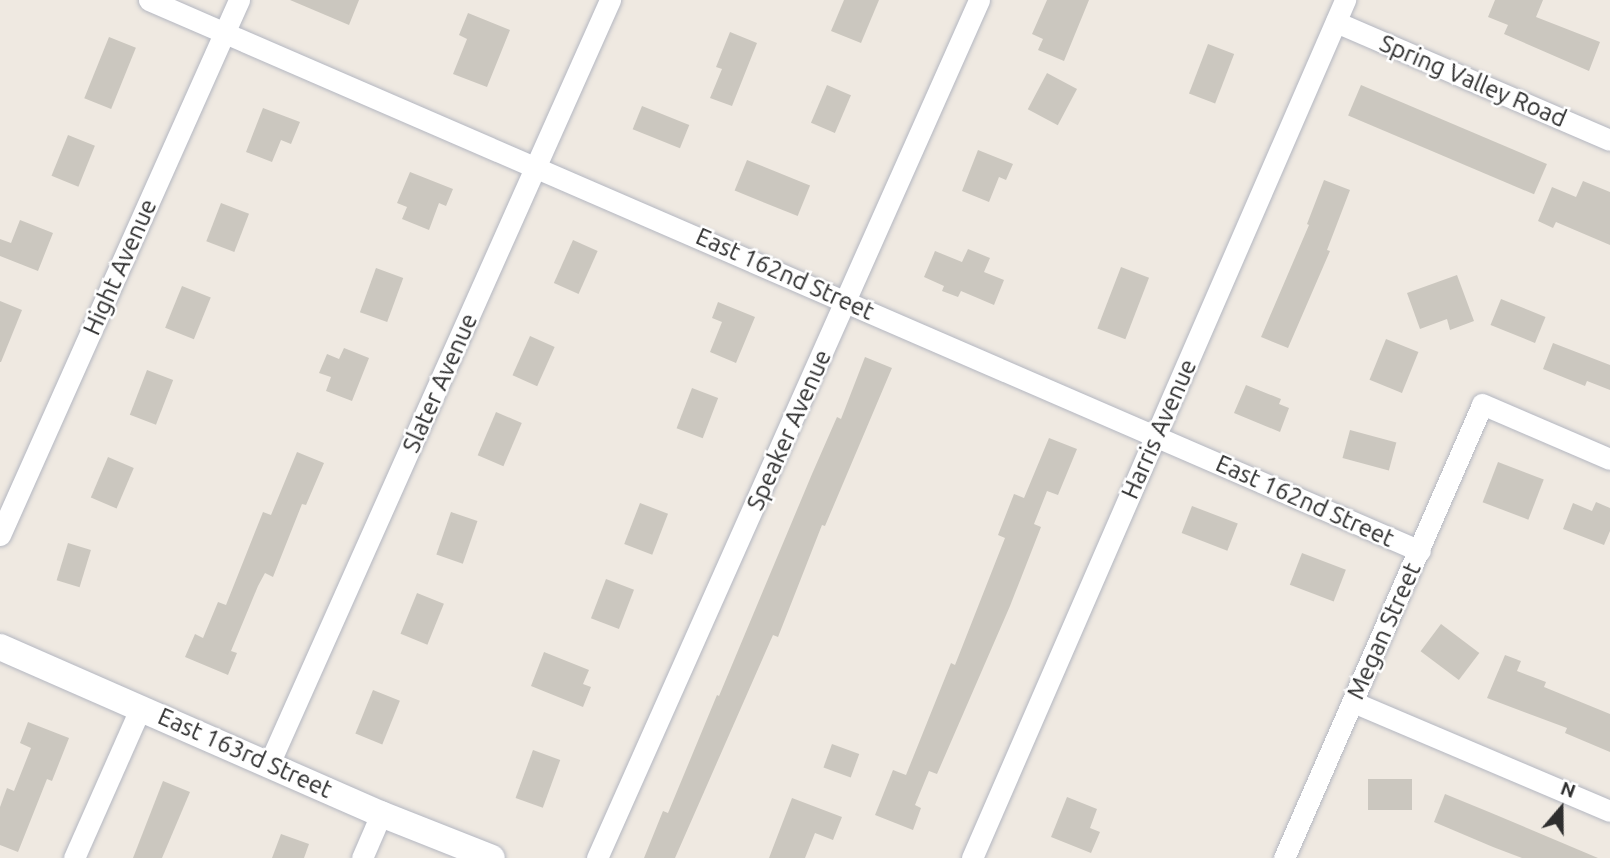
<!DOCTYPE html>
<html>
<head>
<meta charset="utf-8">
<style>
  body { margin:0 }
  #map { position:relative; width:1610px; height:858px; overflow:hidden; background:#efe9e1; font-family:Ubuntu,sans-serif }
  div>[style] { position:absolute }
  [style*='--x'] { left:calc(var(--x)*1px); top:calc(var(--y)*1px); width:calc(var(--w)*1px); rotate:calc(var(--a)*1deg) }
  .building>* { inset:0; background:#cbc7bf; transform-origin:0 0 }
  .roads { filter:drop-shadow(0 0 2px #b4b7c1) drop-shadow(0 0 2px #b4b7c1) }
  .minor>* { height:21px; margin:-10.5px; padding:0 10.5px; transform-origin:10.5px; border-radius:10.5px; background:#fff }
  .tertiary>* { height:26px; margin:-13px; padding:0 13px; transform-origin:13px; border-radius:13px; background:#fff }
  span { translate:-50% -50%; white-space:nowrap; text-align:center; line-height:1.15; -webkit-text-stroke:5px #fff; paint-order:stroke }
  .street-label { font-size:24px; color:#2e2e2e }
  .north { position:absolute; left:1526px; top:774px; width:70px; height:70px; -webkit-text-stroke:5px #fff; paint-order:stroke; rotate:20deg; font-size:19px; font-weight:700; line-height:28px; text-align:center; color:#2e2e2e }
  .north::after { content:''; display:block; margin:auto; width:24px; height:32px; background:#2e2e2e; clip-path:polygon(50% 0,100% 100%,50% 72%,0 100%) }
</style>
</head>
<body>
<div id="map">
  <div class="building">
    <i style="clip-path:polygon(290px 0,359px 0,349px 25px)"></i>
    <i style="clip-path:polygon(844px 0,879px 0,861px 43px,831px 31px)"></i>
    <i style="clip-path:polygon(1047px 0,1089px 0,1064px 61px,1038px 50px,1043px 39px,1032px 34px)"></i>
    <i style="clip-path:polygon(1495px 0,1543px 0,1536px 17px,1600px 42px,1589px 71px,1504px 34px,1508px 25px,1488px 17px)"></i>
    <i style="clip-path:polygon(468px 13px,510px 30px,487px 87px,453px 74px,467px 39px,459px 35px)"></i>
    <i style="clip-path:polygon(730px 32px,757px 43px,732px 106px,710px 98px,722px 69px,716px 67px)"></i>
    <i style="left:109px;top:37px;width:29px;height:66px;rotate:22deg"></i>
    <i style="left:1208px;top:44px;width:28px;height:53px;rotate:21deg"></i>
    <i style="left:1047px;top:73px;width:34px;height:41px;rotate:28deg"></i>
    <i style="left:827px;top:85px;width:26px;height:41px;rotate:23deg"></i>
    <i style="left:1361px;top:85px;width:202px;height:33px;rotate:23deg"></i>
    <i style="left:642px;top:106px;width:51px;height:25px;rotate:22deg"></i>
    <i style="clip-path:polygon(263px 108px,300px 122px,291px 144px,281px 140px,272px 162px,246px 152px)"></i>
    <i style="left:68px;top:135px;width:29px;height:44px;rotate:22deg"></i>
    <i style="clip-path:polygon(978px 150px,1013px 164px,1006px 180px,999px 177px,989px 202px,962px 191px)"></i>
    <i style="left:747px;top:160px;width:68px;height:33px;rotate:22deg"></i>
    <i style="clip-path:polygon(410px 172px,453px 189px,446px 206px,439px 203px,429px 230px,402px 219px,407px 207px,397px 203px)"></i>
    <i style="clip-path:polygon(1324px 180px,1350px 190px,1327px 250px,1330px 251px,1288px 348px,1261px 337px,1309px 225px,1307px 224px)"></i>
    <i style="clip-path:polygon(1583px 181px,1610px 192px,1610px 245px,1556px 222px,1553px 228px,1538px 221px,1552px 187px,1576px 197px)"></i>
    <i style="left:221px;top:203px;width:30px;height:41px;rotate:21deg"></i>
    <i style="clip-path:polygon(20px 220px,53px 233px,38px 271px,0 256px,0 239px,11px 243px)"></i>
    <i style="left:573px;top:240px;width:27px;height:47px;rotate:24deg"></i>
    <i style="clip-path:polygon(968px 249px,990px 258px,984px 272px,1004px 280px,994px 305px,961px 291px,958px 297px,942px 291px,944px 286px,924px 277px,935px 251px,962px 262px)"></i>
    <i style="left:1121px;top:267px;width:30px;height:66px;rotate:21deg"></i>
    <i style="left:376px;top:268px;width:29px;height:47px;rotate:20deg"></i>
    <i style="clip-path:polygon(1457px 275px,1474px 321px,1450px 330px,1447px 319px,1420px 329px,1407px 293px)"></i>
    <i style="left:182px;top:286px;width:31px;height:45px;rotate:22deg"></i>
    <i style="left:1501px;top:299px;width:48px;height:28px;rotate:22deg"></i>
    <i style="clip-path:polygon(0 301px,22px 310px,1px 362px,0 362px)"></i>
    <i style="clip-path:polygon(718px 302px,755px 317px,736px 363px,710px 352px,722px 322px,712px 318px)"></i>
    <i style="left:530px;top:336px;width:27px;height:43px;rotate:24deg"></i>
    <i style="left:1386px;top:339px;width:35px;height:44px;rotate:22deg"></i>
    <i style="clip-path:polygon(1553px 343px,1610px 365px,1610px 390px,1587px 381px,1585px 386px,1543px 369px)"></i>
    <i style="clip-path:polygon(344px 348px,369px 358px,352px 401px,326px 391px,331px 377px,319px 373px,327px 354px,339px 359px)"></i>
    <i style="clip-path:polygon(865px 357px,892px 368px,825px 526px,822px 525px,778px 637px,773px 635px,675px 858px,644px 858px,663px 811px,668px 813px,717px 695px,719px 696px,812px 474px,837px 417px,841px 419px)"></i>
    <i style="left:147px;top:370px;width:28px;height:48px;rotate:21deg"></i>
    <i style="clip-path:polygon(1246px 385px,1281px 399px,1279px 404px,1289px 408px,1280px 432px,1234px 413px)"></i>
    <i style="left:692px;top:388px;width:28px;height:43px;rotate:21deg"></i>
    <i style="left:496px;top:412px;width:28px;height:47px;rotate:23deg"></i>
    <i style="left:1350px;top:430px;width:48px;height:29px;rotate:15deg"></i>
    <i style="clip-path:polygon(1049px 438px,1077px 449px,1058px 495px,1047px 491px,1034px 524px,1041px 527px,1010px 606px,937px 774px,929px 771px,915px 805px,921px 808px,913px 830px,875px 815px,893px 770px,906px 775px,951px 663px,955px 665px,1005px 538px,998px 535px,1014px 494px,1024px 498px)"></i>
    <i style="clip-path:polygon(297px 452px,324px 463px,306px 505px,302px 504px,273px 577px,265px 573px,258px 586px,231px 651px,237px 653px,228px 675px,185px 657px,195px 634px,203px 638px,218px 602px,226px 605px,263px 512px,271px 515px)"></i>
    <i style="left:108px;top:457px;width:28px;height:44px;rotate:23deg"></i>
    <i style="left:1498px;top:462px;width:49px;height:43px;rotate:21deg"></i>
    <i style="clip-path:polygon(1596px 502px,1610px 508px,1610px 531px,1604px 545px,1563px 529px,1573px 503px,1592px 511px)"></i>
    <i style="left:640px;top:503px;width:30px;height:44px;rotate:21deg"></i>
    <i style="left:1192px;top:506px;width:49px;height:29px;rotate:21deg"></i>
    <i style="left:451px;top:512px;width:28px;height:45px;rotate:19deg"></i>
    <i style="left:68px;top:543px;width:24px;height:39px;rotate:17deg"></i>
    <i style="left:1302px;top:553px;width:47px;height:34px;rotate:21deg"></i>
    <i style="left:606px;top:579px;width:30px;height:42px;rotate:21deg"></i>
    <i style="left:417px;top:593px;width:29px;height:44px;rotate:22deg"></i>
    <i style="left:1441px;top:624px;width:48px;height:34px;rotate:37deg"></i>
    <i style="clip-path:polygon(544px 652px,589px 670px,583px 684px,591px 687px,583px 707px,531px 686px)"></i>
    <i style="clip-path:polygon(1505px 655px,1521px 661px,1517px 671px,1546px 682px,1544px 687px,1610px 714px,1610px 752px,1565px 733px,1567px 728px,1487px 698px)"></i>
    <i style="left:373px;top:690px;width:29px;height:47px;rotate:22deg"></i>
    <i style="clip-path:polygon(28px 722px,69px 738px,52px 781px,47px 779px,18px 852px,0 845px,0 807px,7px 788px,14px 791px,31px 748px,20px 743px)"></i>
    <i style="left:832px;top:744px;width:29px;height:25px;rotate:20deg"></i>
    <i style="left:533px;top:750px;width:29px;height:51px;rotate:20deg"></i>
    <i style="left:1368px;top:779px;width:44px;height:31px"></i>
    <i style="clip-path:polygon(163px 781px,190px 792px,162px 858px,133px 858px)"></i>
    <i style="clip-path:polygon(1445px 794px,1489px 812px,1598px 858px,1522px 858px,1493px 847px,1434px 822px)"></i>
    <i style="clip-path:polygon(1067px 797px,1097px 809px,1090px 828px,1100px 832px,1091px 853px,1051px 837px)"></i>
    <i style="clip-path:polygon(792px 798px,842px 817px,833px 840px,815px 833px,805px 858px,769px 858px)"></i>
    <i style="clip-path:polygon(281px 834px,309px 844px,304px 858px,272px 858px)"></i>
  </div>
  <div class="roads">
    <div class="minor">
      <i style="--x:149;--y:0;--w:1385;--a:23.44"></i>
      <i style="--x:1336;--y:22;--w:298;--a:23.3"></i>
      <i style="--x:0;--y:535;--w:586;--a:-65.93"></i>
      <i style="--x:1353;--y:702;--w:279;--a:23"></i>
      <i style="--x:269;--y:764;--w:837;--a:-65.95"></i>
      <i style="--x:74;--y:858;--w:165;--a:-66.1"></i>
      <i style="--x:362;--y:858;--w:48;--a:-66.6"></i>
      <i style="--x:597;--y:858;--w:939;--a:-66"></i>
      <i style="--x:972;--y:858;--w:936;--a:-66.5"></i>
      <i style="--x:1284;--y:858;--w:495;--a:-66.4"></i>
      <i style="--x:1482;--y:404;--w:139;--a:23.3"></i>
    </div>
    <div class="tertiary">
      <i style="--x:0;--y:647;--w:416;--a:23.7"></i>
      <i style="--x:381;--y:814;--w:119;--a:21.6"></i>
    </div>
  </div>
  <div class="street-label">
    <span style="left:1473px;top:81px;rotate:23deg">Spring Valley Road</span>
    <span style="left:120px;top:267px;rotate:-66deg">Hight Avenue</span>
    <span style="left:785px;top:274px;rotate:24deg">East 162nd Street</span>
    <span style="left:440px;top:383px;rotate:-66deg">Slater Avenue</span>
    <span style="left:1159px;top:429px;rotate:-66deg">Harris Avenue</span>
    <span style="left:789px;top:430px;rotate:-66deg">Speaker Avenue</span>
    <span style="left:1305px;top:501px;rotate:24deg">East 162nd Street</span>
    <span style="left:1384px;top:631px;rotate:-66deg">Megan Street</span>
    <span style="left:245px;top:753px;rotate:24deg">East 163rd Street</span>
  </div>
  <div class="north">N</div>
</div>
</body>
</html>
